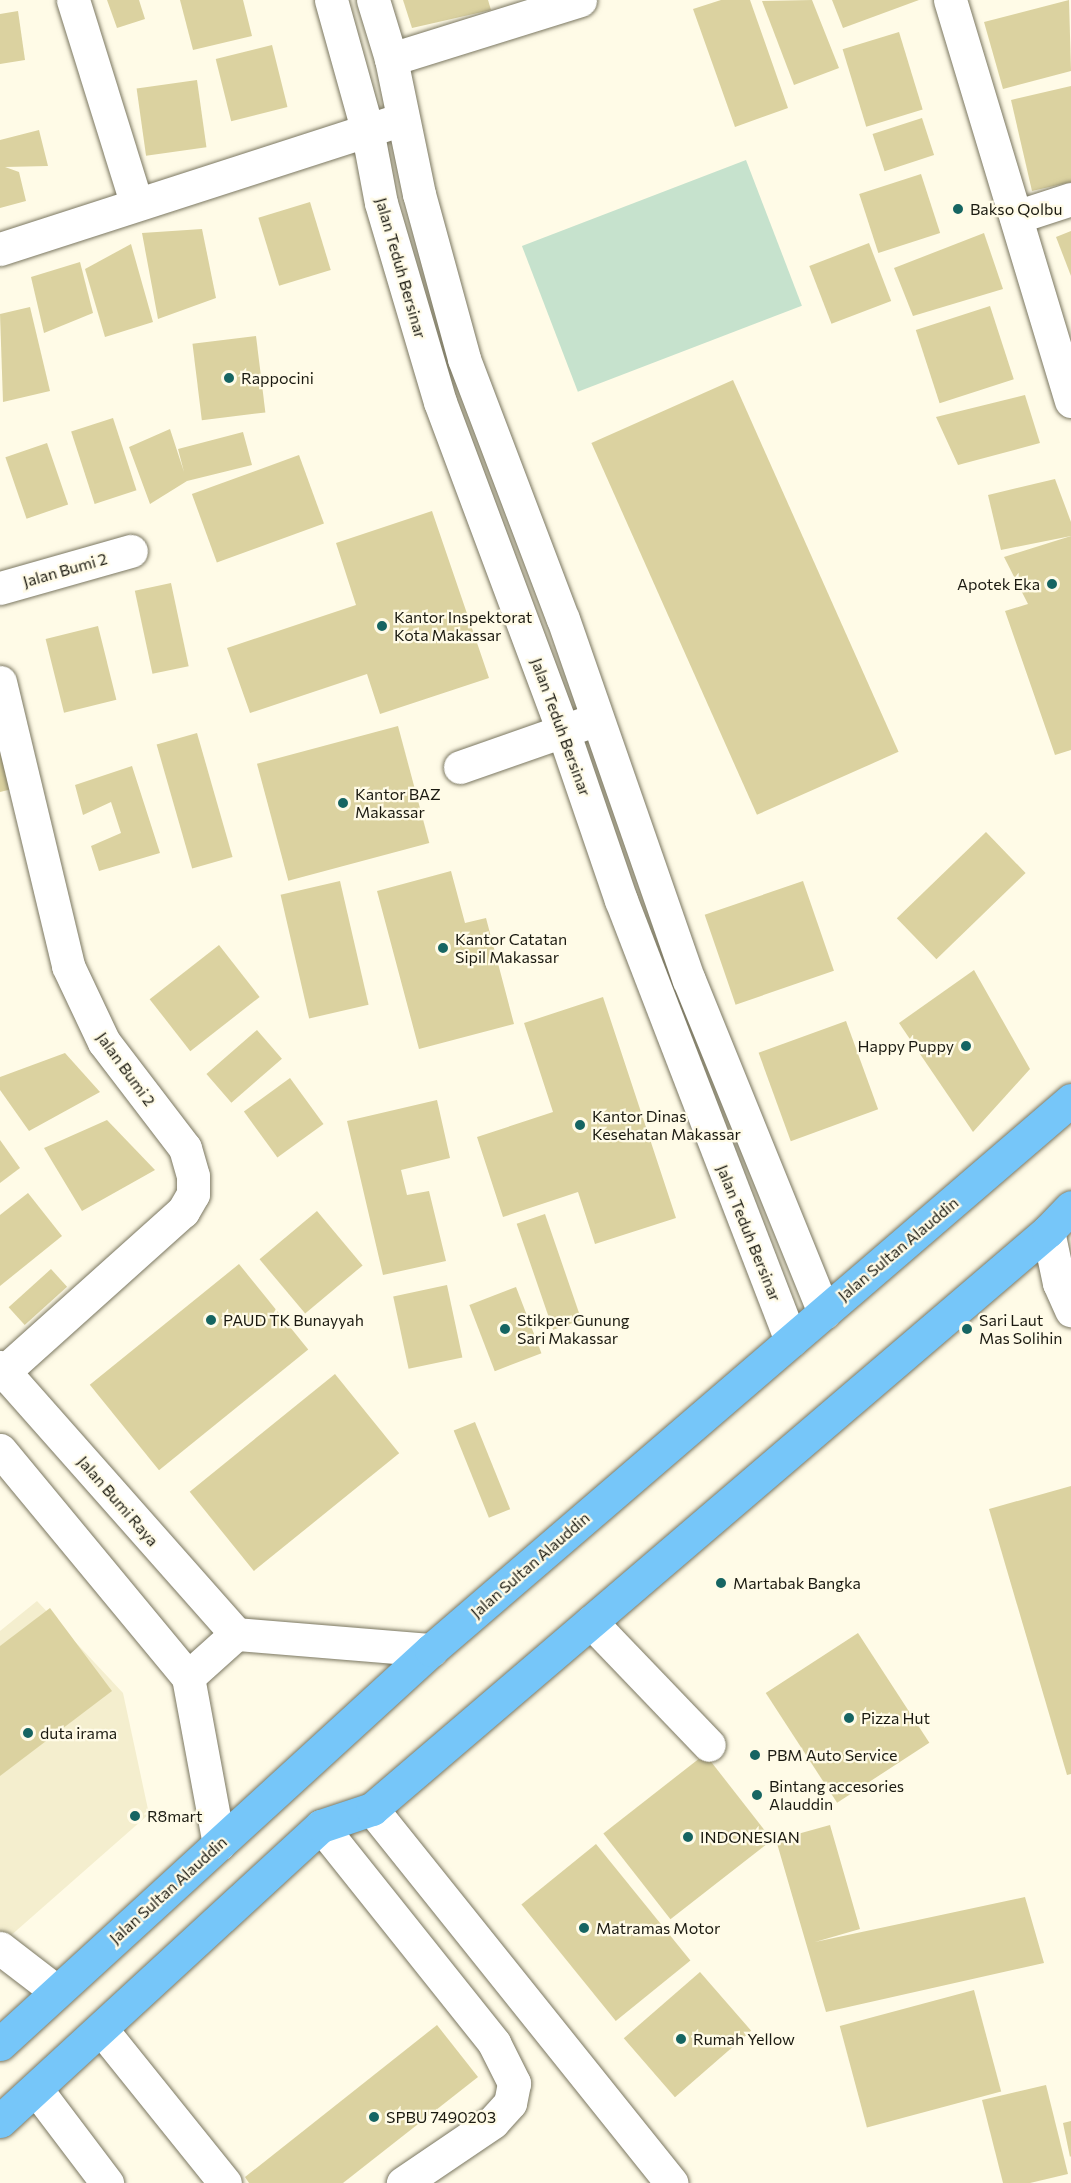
<!DOCTYPE html>
<html>
<head>
<meta charset="utf-8">
<style>
  body { margin:0 }
  #map { position:relative; width:1071px; height:2183px; overflow:hidden; background:#fffbe7; font-family:Commissioner,sans-serif }
  div>[style] { position:absolute }
  [style*='--x'] { left:calc(var(--x)*1px); top:calc(var(--y)*1px); width:calc(var(--w)*1px); rotate:calc(var(--a)*1deg) }
  .built>* { inset:0; background:#f4eece }
  .green>* { inset:0; background:#c6e2cd; transform-origin:0 0 }
  .building>* { inset:0; background:#dbd2a0; transform-origin:0 0 }
  .roads { filter:drop-shadow(0 0 2px #7b7761) drop-shadow(0 0 2px #7b7761) }
  .minor>* { height:33px; margin:-16.5px; padding:0 16.5px; transform-origin:16.5px; border-radius:16.5px; background:#fff }
  .highway>* { height:33px; margin:-16.5px; padding:0 16.5px; transform-origin:16.5px; border-radius:16.5px; background:#76c6f9 }
  .dots>* { width:16px; height:16px; translate:-50% -50%; box-sizing:border-box; border:3px solid #fffbe7; border-radius:50% }
  span { translate:-50% -50%; white-space:nowrap; text-align:center; line-height:1.15; -webkit-text-stroke:4.5px #fffbe7; paint-order:stroke }
  .poi-label { font-size:16px; color:#1b1a11 }
  .left { translate:0 -50%; text-align:left }
  .right { translate:-100% -50%; text-align:right }
  .street-label { font-size:16px; color:#1b1a11 }
</style>
</head>
<body>
<div id="map">
  <div class="built">
    <i style="clip-path:polygon(37px 1601px,123px 1693px,149px 1814px,0 1945px,0 1631px)"></i>
  </div>
  <div class="green">
    <i style="left:746px;top:160px;width:156px;height:240px;rotate:69deg"></i>
  </div>
  <div class="building">
    <i style="clip-path:polygon(107px 0,139px 0,145px 19px,117px 28px)"></i>
    <i style="clip-path:polygon(180px 0,243px 0,252px 36px,193px 50px)"></i>
    <i style="clip-path:polygon(403px 0,488px 0,491px 10px,412px 28px)"></i>
    <i style="clip-path:polygon(721px 0,750px 0,788px 108px,735px 127px,693px 9px)"></i>
    <i style="clip-path:polygon(812px 0,839px 68px,794px 85px,762px 1px)"></i>
    <i style="clip-path:polygon(832px 0,919px 0,843px 28px)"></i>
    <i style="clip-path:polygon(1069px 0,1071px 71px,1003px 89px,984px 22px)"></i>
    <i style="clip-path:polygon(18px 11px,25px 60px,0 64px,0 14px)"></i>
    <i style="left:899px;top:32px;width:81px;height:59px;rotate:73deg"></i>
    <i style="left:272px;top:45px;width:64px;height:58px;rotate:76deg"></i>
    <i style="left:197px;top:80px;width:68px;height:61px;rotate:82deg"></i>
    <i style="clip-path:polygon(1071px 86px,1071px 182px,1032px 191px,1011px 100px)"></i>
    <i style="left:922px;top:118px;width:39px;height:52px;rotate:72deg"></i>
    <i style="clip-path:polygon(39px 130px,48px 166px,5px 167px,19px 172px,26px 201px,0 208px,0 140px)"></i>
    <i style="left:921px;top:174px;width:62px;height:65px;rotate:72deg"></i>
    <i style="left:310px;top:202px;width:71px;height:54px;rotate:73deg"></i>
    <i style="clip-path:polygon(202px 229px,216px 298px,158px 319px,142px 233px)"></i>
    <i style="clip-path:polygon(1071px 231px,1071px 276px,1056px 237px)"></i>
    <i style="clip-path:polygon(984px 233px,1003px 289px,913px 316px,894px 268px)"></i>
    <i style="left:869px;top:243px;width:62px;height:64px;rotate:69deg"></i>
    <i style="clip-path:polygon(131px 244px,153px 322px,105px 337px,85px 269px)"></i>
    <i style="clip-path:polygon(80px 262px,93px 313px,44px 333px,31px 277px)"></i>
    <i style="left:990px;top:306px;width:77px;height:78px;rotate:72deg"></i>
    <i style="clip-path:polygon(30px 307px,50px 391px,3px 402px,0 314px)"></i>
    <i style="left:256px;top:336px;width:77px;height:64px;rotate:83deg"></i>
    <i style="left:733px;top:380px;width:407px;height:155px;rotate:66deg"></i>
    <i style="clip-path:polygon(1025px 395px,1040px 443px,958px 465px,936px 417px)"></i>
    <i style="left:113px;top:418px;width:76px;height:44px;rotate:72deg"></i>
    <i style="clip-path:polygon(170px 429px,184px 472px,178px 449px,243px 432px,252px 465px,187px 481px,150px 504px,129px 447px)"></i>
    <i style="left:47px;top:443px;width:65px;height:44px;rotate:71deg"></i>
    <i style="left:299px;top:455px;width:73px;height:114px;rotate:70deg"></i>
    <i style="clip-path:polygon(1055px 479px,1071px 522px,1071px 536px,1001px 550px,988px 495px)"></i>
    <i style="clip-path:polygon(432px 511px,489px 678px,380px 714px,367px 674px,250px 713px,227px 648px,356px 605px,336px 543px)"></i>
    <i style="clip-path:polygon(1071px 536px,1071px 750px,1055px 755px,1005px 611px,1028px 604px,1004px 557px)"></i>
    <i style="left:171px;top:583px;width:85px;height:37px;rotate:78deg"></i>
    <i style="left:98px;top:626px;width:76px;height:54px;rotate:76deg"></i>
    <i style="left:398px;top:726px;width:121px;height:146px;rotate:75deg"></i>
    <i style="left:197px;top:733px;width:129px;height:42px;rotate:74deg"></i>
    <i style="clip-path:polygon(0 753px,12px 789px,0 792px)"></i>
    <i style="clip-path:polygon(132px 766px,160px 853px,99px 871px,91px 846px,121px 833px,111px 802px,83px 815px,75px 785px)"></i>
    <i style="left:986px;top:832px;width:57px;height:124px;rotate:46deg"></i>
    <i style="clip-path:polygon(451px 871px,465px 923px,486px 918px,514px 1024px,419px 1049px,377px 891px)"></i>
    <i style="left:340px;top:881px;width:127px;height:61px;rotate:77deg"></i>
    <i style="left:803px;top:881px;width:95px;height:104px;rotate:71deg"></i>
    <i style="left:219px;top:945px;width:66px;height:88px;rotate:52deg"></i>
    <i style="clip-path:polygon(974px 970px,1030px 1069px,973px 1132px,899px 1023px)"></i>
    <i style="clip-path:polygon(603px 997px,676px 1218px,595px 1244px,578px 1192px,503px 1217px,477px 1137px,553px 1112px,524px 1023px)"></i>
    <i style="left:846px;top:1021px;width:94px;height:93px;rotate:70deg"></i>
    <i style="left:257px;top:1030px;width:38px;height:67px;rotate:49deg"></i>
    <i style="clip-path:polygon(65px 1053px,100px 1092px,29px 1131px,0 1090px,0 1077px)"></i>
    <i style="left:290px;top:1078px;width:57px;height:57px;rotate:54deg"></i>
    <i style="clip-path:polygon(437px 1100px,450px 1158px,401px 1170px,407px 1195px,429px 1191px,446px 1261px,383px 1275px,347px 1121px)"></i>
    <i style="clip-path:polygon(107px 1120px,155px 1170px,82px 1211px,44px 1148px)"></i>
    <i style="clip-path:polygon(0 1140px,20px 1168px,0 1183px)"></i>
    <i style="clip-path:polygon(28px 1193px,62px 1236px,0 1286px,0 1215px)"></i>
    <i style="left:317px;top:1211px;width:71px;height:75px;rotate:50deg"></i>
    <i style="left:545px;top:1214px;width:112px;height:30px;rotate:71deg"></i>
    <i style="left:239px;top:1264px;width:110px;height:192px;rotate:51deg"></i>
    <i style="left:51px;top:1269px;width:24px;height:57px;rotate:48deg"></i>
    <i style="left:447px;top:1285px;width:74px;height:55px;rotate:78deg"></i>
    <i style="left:516px;top:1287px;width:71px;height:50px;rotate:69deg"></i>
    <i style="left:335px;top:1374px;width:102px;height:187px;rotate:51deg"></i>
    <i style="left:475px;top:1422px;width:94px;height:23px;rotate:68deg"></i>
    <i style="clip-path:polygon(1071px 1486px,1071px 1774px,1067px 1775px,989px 1509px)"></i>
    <i style="clip-path:polygon(50px 1608px,112px 1691px,0 1776px,0 1646px)"></i>
    <i style="left:858px;top:1633px;width:131px;height:110px;rotate:57deg"></i>
    <i style="left:705px;top:1754px;width:109px;height:129px;rotate:52deg"></i>
    <i style="clip-path:polygon(830px 1825px,860px 1929px,815px 1942px,1025px 1897px,1044px 1963px,826px 2012px,776px 1840px)"></i>
    <i style="left:596px;top:1844px;width:150px;height:96px;rotate:51deg"></i>
    <i style="left:700px;top:1972px;width:78px;height:101px;rotate:49deg"></i>
    <i style="left:974px;top:1990px;width:105px;height:139px;rotate:75deg"></i>
    <i style="clip-path:polygon(437px 2025px,478px 2077px,343px 2183px,249px 2183px,245px 2177px)"></i>
    <i style="clip-path:polygon(1046px 2085px,1068px 2174px,1030px 2183px,1003px 2183px,982px 2100px)"></i>
    <i style="clip-path:polygon(1071px 2121px,1071px 2156px,1070px 2157px,1063px 2123px)"></i>
  </div>
  <div class="roads">
    <div class="minor">
      <i style="--x:73;--y:0;--w:212;--a:72.7"></i>
      <i style="--x:331;--y:0;--w:134;--a:74.4"></i>
      <i style="--x:367;--y:129;--w:75;--a:79.3"></i>
      <i style="--x:381;--y:203;--w:208;--a:73.5"></i>
      <i style="--x:440;--y:402;--w:351;--a:69.5"></i>
      <i style="--x:563;--y:731;--w:179;--a:71.1"></i>
      <i style="--x:621;--y:900;--w:472;--a:68.9"></i>
      <i style="--x:373;--y:0;--w:62;--a:73"></i>
      <i style="--x:391;--y:59;--w:138;--a:78.3"></i>
      <i style="--x:419;--y:194;--w:171;--a:74.7"></i>
      <i style="--x:464;--y:359;--w:278;--a:69.2"></i>
      <i style="--x:563;--y:619;--w:382;--a:70.8"></i>
      <i style="--x:689;--y:980;--w:359;--a:67.9"></i>
      <i style="--x:950;--y:0;--w:419;--a:73.2"></i>
      <i style="--x:391;--y:59;--w:198;--a:-17.3"></i>
      <i style="--x:1016;--y:217;--w:58;--a:-18.1"></i>
      <i style="--x:0;--y:249;--w:409;--a:-17.9"></i>
      <i style="--x:0;--y:588;--w:136;--a:-15.8"></i>
      <i style="--x:0;--y:682;--w:292;--a:76.5"></i>
      <i style="--x:68;--y:966;--w:84;--a:64.7"></i>
      <i style="--x:104;--y:1042;--w:133;--a:52.6"></i>
      <i style="--x:185;--y:1148;--w:29;--a:74"></i>
      <i style="--x:193;--y:1176;--w:18;--a:90"></i>
      <i style="--x:193;--y:1194;--w:20;--a:120"></i>
      <i style="--x:183;--y:1211;--w:246;--a:138.1"></i>
      <i style="--x:460;--y:767;--w:130;--a:-19.3"></i>
      <i style="--x:1048;--y:1231;--w:53;--a:78.1"></i>
      <i style="--x:1059;--y:1283;--w:30;--a:66"></i>
      <i style="--x:0;--y:1367;--w:356;--a:48.5"></i>
      <i style="--x:236;--y:1634;--w:196;--a:4.7"></i>
      <i style="--x:0;--y:1450;--w:295;--a:50.4"></i>
      <i style="--x:188;--y:1677;--w:170;--a:79.5"></i>
      <i style="--x:591;--y:1622;--w:170;--a:46.2"></i>
      <i style="--x:188;--y:1677;--w:64;--a:-41.9"></i>
      <i style="--x:372;--y:1809;--w:479;--a:51.3"></i>
      <i style="--x:321;--y:1826;--w:278;--a:51.4"></i>
      <i style="--x:494;--y:2043;--w:45;--a:63.4"></i>
      <i style="--x:514;--y:2083;--w:20;--a:101"></i>
      <i style="--x:510;--y:2103;--w:25;--a:132"></i>
      <i style="--x:493;--y:2122;--w:109;--a:145.9"></i>
      <i style="--x:0;--y:1948;--w:71;--a:37.5"></i>
      <i style="--x:102;--y:2030;--w:196;--a:51.2"></i>
      <i style="--x:36;--y:2089;--w:118;--a:52.9"></i>
    </div>
    <div class="highway">
      <i style="--x:0;--y:2044;--w:584;--a:-42.43"></i>
      <i style="--x:431;--y:1650;--w:844;--a:-40.67"></i>
      <i style="--x:0;--y:2121;--w:436;--a:-42.6"></i>
      <i style="--x:321;--y:1826;--w:54;--a:-18.4"></i>
      <i style="--x:372;--y:1809;--w:889;--a:-40.53"></i>
      <i style="--x:1048;--y:1231;--w:33;--a:-46"></i>
    </div>
  </div>
  <div class="dots">
    <i style="left:958px;top:209px;background:#166562"></i>
    <i style="left:229px;top:378px;background:#166562"></i>
    <i style="left:1052px;top:584px;background:#166562"></i>
    <i style="left:382px;top:626px;background:#166562"></i>
    <i style="left:343px;top:803px;background:#166562"></i>
    <i style="left:443px;top:948px;background:#166562"></i>
    <i style="left:966px;top:1046px;background:#166562"></i>
    <i style="left:580px;top:1125px;background:#166562"></i>
    <i style="left:211px;top:1320px;background:#166562"></i>
    <i style="left:505px;top:1329px;background:#166562"></i>
    <i style="left:967px;top:1329px;background:#166562"></i>
    <i style="left:721px;top:1583px;background:#166562"></i>
    <i style="left:849px;top:1718px;background:#166562"></i>
    <i style="left:28px;top:1733px;background:#166562"></i>
    <i style="left:755px;top:1755px;background:#166562"></i>
    <i style="left:757px;top:1795px;background:#166562"></i>
    <i style="left:135px;top:1816px;background:#166562"></i>
    <i style="left:688px;top:1837px;background:#166562"></i>
    <i style="left:584px;top:1928px;background:#166562"></i>
    <i style="left:681px;top:2039px;background:#166562"></i>
    <i style="left:374px;top:2117px;background:#166562"></i>
  </div>
  <div class="poi-label">
    <span class="left" style="left:970px;top:209px">Bakso Qolbu</span>
    <span class="left" style="left:241px;top:378px">Rappocini</span>
    <span class="right" style="left:1040px;top:584px">Apotek Eka</span>
    <span class="left" style="left:394px;top:626px">Kantor Inspektorat<br>Kota Makassar</span>
    <span class="left" style="left:355px;top:803px">Kantor BAZ<br>Makassar</span>
    <span class="left" style="left:455px;top:948px">Kantor Catatan<br>Sipil Makassar</span>
    <span class="right" style="left:954px;top:1046px">Happy Puppy</span>
    <span class="left" style="left:592px;top:1125px">Kantor Dinas<br>Kesehatan Makassar</span>
    <span class="left" style="left:223px;top:1320px">PAUD TK Bunayyah</span>
    <span class="left" style="left:517px;top:1329px">Stikper Gunung<br>Sari Makassar</span>
    <span class="left" style="left:979px;top:1329px">Sari Laut<br>Mas Solihin</span>
    <span class="left" style="left:733px;top:1583px">Martabak Bangka</span>
    <span class="left" style="left:861px;top:1718px">Pizza Hut</span>
    <span class="left" style="left:40px;top:1733px">duta irama</span>
    <span class="left" style="left:767px;top:1755px">PBM Auto Service</span>
    <span class="left" style="left:769px;top:1795px">Bintang accesories<br>Alauddin</span>
    <span class="left" style="left:147px;top:1816px">R8mart</span>
    <span class="left" style="left:700px;top:1837px">INDONESIAN</span>
    <span class="left" style="left:596px;top:1928px">Matramas Motor</span>
    <span class="left" style="left:693px;top:2039px">Rumah Yellow</span>
    <span class="left" style="left:386px;top:2117px">SPBU 7490203</span>
  </div>
  <div class="street-label">
    <span style="left:401px;top:268px;rotate:74deg">Jalan Teduh Bersinar</span>
    <span style="left:65px;top:570px;rotate:-16deg">Jalan Bumi 2</span>
    <span style="left:561px;top:727px;rotate:70deg">Jalan Teduh Bersinar</span>
    <span style="left:126px;top:1069px;rotate:54deg">Jalan Bumi 2</span>
    <span style="left:749px;top:1233px;rotate:68deg">Jalan Teduh Bersinar</span>
    <span style="left:898px;top:1249px;rotate:-40deg">Jalan Sultan Alauddin</span>
    <span style="left:118px;top:1501px;rotate:49deg">Jalan Bumi Raya</span>
    <span style="left:530px;top:1565px;rotate:-41deg">Jalan Sultan Alauddin</span>
    <span style="left:168px;top:1890px;rotate:-42deg">Jalan Sultan Alauddin</span>
  </div>
</div>
</body>
</html>
